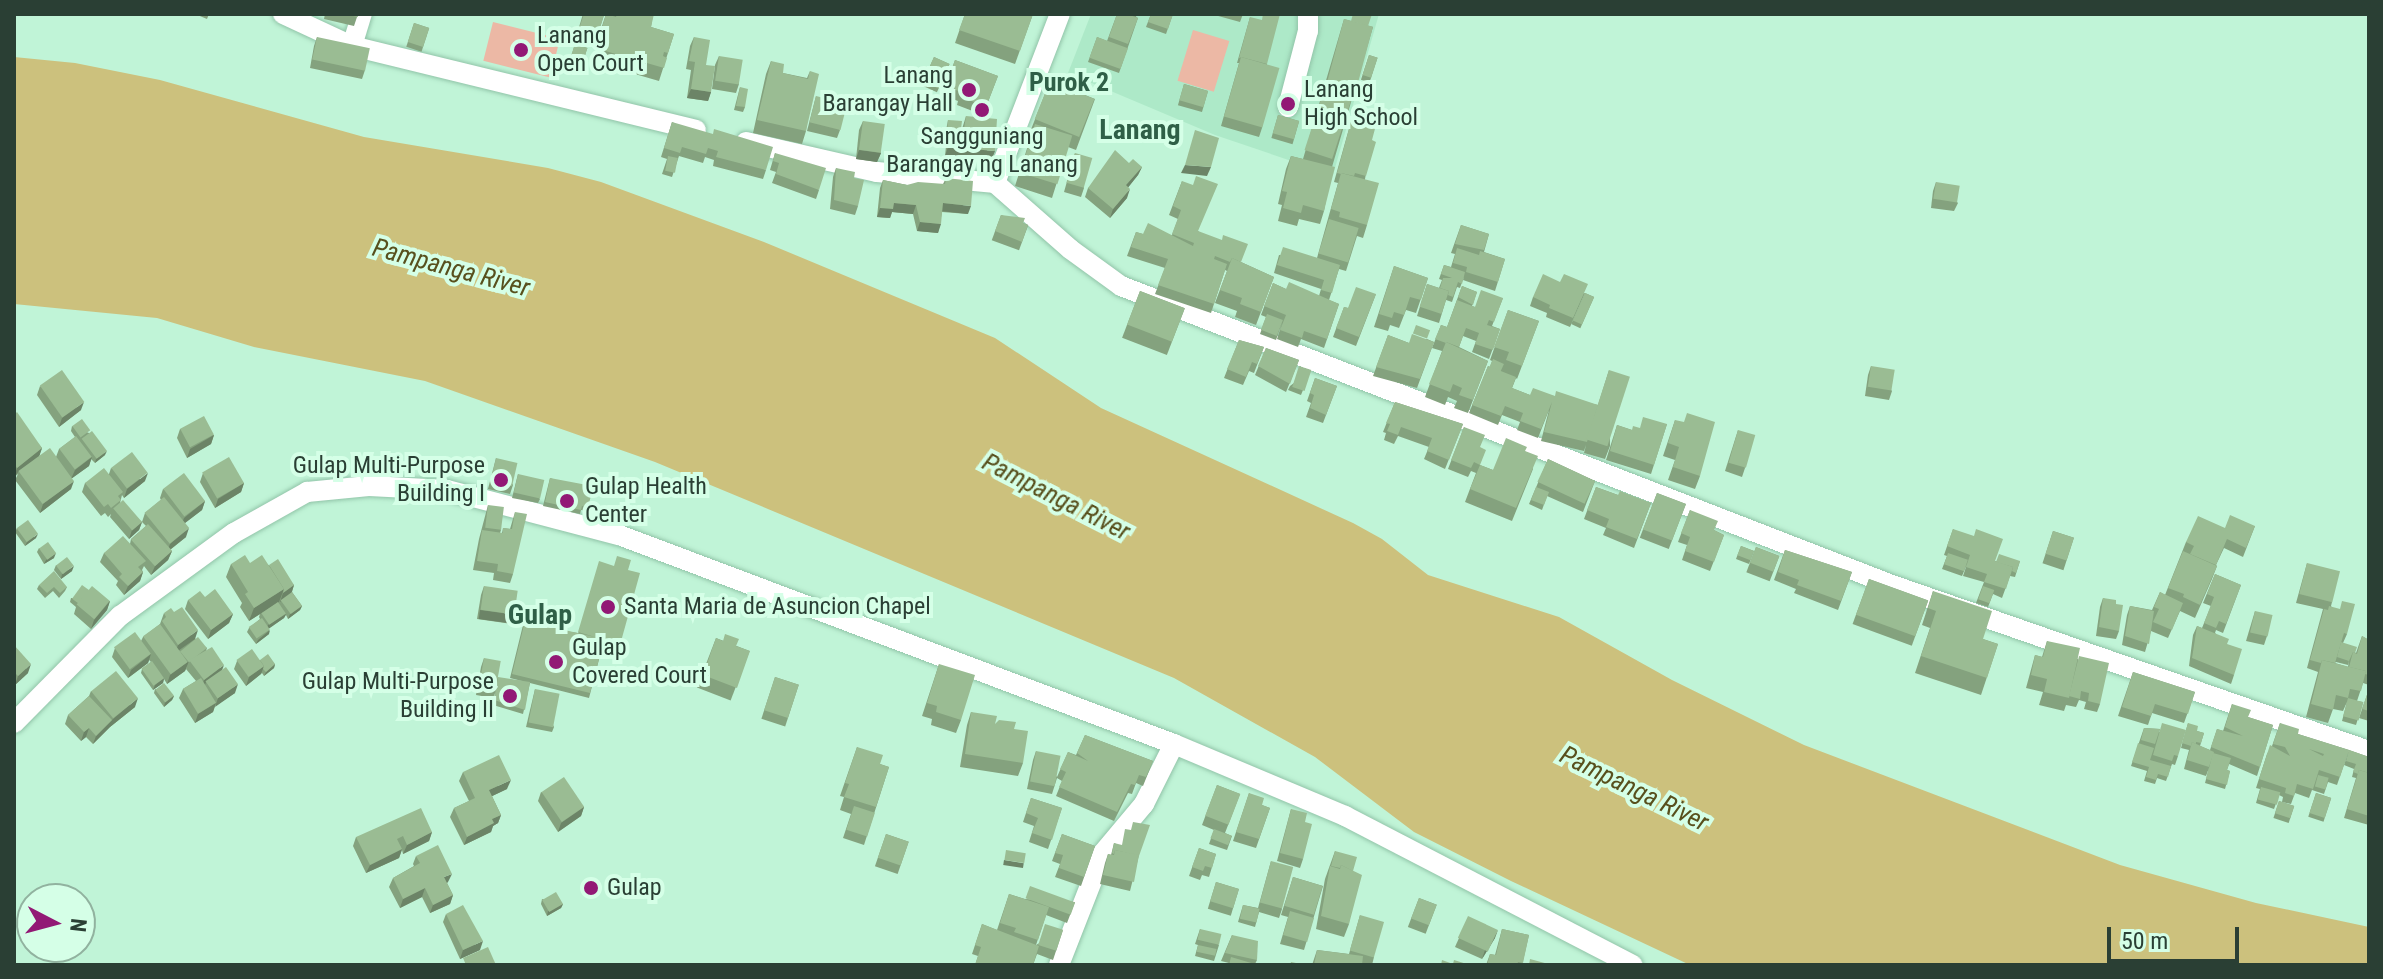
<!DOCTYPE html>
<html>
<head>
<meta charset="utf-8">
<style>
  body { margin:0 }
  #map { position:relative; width:2383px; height:979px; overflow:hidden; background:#c0f4d7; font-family:"Roboto Condensed",sans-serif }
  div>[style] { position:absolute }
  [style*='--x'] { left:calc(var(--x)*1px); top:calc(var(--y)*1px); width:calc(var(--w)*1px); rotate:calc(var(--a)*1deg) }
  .built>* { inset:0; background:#ade9c8 }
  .green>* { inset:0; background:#ecb8a5; transform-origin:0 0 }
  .water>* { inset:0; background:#ccc17d }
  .roads { filter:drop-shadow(0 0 2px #91c4a8) drop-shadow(0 0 2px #91c4a8) }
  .minor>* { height:20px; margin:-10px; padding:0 10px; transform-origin:10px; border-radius:10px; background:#fff }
  .wall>* { inset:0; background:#84a27e; transform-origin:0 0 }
  .shaded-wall>* { inset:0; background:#6c8467; transform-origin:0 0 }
  .building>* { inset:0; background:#9abc93; transform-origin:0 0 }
  .dots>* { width:22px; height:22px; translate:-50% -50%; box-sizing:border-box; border:4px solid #d5ffe7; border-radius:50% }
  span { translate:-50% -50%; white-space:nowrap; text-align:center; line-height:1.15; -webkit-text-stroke:8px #d5ffe7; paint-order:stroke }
  .poi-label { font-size:24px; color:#2a3f34 }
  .left { translate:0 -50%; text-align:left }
  .right { translate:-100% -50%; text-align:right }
  .neighbourhood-label { font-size:26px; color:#2f5f47; font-weight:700 }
  .water-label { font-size:26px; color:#58501d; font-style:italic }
  .quarter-label { font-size:28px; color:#2f5f47; font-weight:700 }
  .frame { position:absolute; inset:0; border:16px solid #2a3f34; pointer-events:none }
  .north { position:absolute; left:16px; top:883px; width:80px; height:80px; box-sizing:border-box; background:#d5ffe7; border:2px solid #91b29f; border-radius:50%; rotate:96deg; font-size:22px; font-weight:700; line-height:32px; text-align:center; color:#2a3f34 }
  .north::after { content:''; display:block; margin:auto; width:28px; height:36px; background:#921975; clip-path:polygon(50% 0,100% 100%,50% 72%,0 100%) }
  .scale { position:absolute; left:2107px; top:927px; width:132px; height:36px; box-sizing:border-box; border:4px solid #2a3f34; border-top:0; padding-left:10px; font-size:24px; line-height:28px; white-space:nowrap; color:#2a3f34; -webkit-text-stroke:6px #d5ffe7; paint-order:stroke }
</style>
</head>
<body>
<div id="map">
  <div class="built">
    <i style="clip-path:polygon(1091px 14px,1379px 14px,1333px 175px,1215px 135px,1068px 73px)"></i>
  </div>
  <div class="green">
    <i style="left:493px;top:22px;width:69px;height:40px;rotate:14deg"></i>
    <i style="left:1193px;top:30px;width:38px;height:53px;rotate:17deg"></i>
  </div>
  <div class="water">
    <i style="clip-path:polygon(14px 57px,75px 63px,160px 80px,364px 137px,548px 168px,601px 182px,764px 242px,995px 338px,1101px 408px,1353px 523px,1382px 539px,1428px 575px,1559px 617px,1672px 680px,1804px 745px,2120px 865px,2256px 903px,2369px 927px,2369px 965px,1690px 965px,1511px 881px,1414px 832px,1315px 757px,1174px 678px,655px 462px,425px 381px,254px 347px,157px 318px,14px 304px)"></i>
  </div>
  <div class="roads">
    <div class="minor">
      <i style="--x:283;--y:14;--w:76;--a:24.9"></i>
      <i style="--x:352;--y:46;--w:354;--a:13.7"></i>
      <i style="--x:352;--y:46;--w:34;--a:-73"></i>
      <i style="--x:1288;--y:107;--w:79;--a:-75.3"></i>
      <i style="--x:1308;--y:31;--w:17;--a:-90"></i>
      <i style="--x:746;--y:142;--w:134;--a:12.9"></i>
      <i style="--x:877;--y:172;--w:119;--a:5.3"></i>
      <i style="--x:995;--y:183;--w:100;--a:41.3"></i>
      <i style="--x:1070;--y:249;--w:63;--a:36"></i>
      <i style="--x:1121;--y:286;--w:827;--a:21.2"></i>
      <i style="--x:1892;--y:585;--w:505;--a:19.19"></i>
      <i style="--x:995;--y:183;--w:181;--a:-69"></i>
      <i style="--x:14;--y:723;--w:151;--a:-45.3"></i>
      <i style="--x:120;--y:616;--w:141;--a:-36.1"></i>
      <i style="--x:234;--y:533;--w:84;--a:-29.3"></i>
      <i style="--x:307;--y:492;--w:62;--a:-5.5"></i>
      <i style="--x:369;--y:486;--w:78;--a:2.9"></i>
      <i style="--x:447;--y:490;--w:178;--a:14.7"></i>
      <i style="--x:619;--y:535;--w:593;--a:20.64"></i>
      <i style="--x:1174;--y:744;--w:186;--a:22.8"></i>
      <i style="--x:1345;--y:816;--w:324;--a:27.4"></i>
      <i style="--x:1059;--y:965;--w:120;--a:-68.6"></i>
      <i style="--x:1103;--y:853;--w:64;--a:-50.1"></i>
      <i style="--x:1144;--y:804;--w:67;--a:-63.4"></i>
    </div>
  </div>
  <div class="wall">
    <i style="clip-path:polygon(195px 14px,209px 14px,207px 19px)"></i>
    <i style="clip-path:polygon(325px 14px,358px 14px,354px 26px,324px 19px)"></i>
    <i style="clip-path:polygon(583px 14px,604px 15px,594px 46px,575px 40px)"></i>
    <i style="clip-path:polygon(606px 14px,615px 16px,616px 14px,653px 14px,651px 27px,674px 34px,659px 81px,597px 63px,603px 43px,597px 41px)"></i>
    <i style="clip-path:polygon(965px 14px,1033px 14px,1015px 64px,955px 43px)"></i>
    <i style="clip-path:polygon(1117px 14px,1137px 14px,1136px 17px,1138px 18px,1119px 73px,1088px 62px,1097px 37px,1107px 41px)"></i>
    <i style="clip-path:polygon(1151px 14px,1173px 14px,1166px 34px,1146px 27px)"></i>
    <i style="clip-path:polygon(1211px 14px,1243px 14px,1240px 22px)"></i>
    <i style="clip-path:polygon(1250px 17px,1267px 64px,1262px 128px,1259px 137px,1221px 126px,1239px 63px,1237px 63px)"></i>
    <i style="clip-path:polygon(1344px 19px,1373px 27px,1332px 167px,1324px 211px,1320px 224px,1299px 219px,1297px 226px,1278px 221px,1282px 205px,1278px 204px,1286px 169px,1291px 156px,1303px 159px)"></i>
    <i style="left:414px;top:23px;width:16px;height:25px;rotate:18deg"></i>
    <i style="clip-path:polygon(317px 37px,365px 70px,362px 79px,310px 68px,314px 46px)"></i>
    <i style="clip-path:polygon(694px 37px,706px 65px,711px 92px,708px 101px,687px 98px,691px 70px,686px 69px,690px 46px)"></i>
    <i style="left:575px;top:44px;width:13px;height:17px;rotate:18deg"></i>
    <i style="left:1369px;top:55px;width:9px;height:26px;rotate:18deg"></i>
    <i style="clip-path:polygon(719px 56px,739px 84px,736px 93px,712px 89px,715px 65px)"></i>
    <i style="left:934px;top:57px;width:17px;height:31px;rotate:24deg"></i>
    <i style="clip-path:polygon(955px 60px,998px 76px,983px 115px,957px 105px,958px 101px,942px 95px)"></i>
    <i style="clip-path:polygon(771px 61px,783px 73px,807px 78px,810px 71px,806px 131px,802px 144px,753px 133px,766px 74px)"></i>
    <i style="clip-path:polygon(1050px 81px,1095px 99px,1076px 150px,1068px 147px,1052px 198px,1015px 186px,1032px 133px,1030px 132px)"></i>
    <i style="left:1184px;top:84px;width:25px;height:22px;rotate:16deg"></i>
    <i style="clip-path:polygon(740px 87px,745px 107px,743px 112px,734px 110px)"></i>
    <i style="clip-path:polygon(816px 96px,840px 130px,837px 138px,807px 131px)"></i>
    <i style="left:1278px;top:115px;width:22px;height:24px;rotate:16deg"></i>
    <i style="clip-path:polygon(966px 116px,992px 159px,945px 156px,947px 136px,945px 136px,948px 120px,962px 129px)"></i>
    <i style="clip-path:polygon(1352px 118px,1372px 140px,1365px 179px,1367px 225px,1363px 238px,1357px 236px,1346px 271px,1339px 269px,1329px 300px,1339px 304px,1324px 348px,1301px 339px,1298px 347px,1277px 339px,1282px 323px,1276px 340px,1260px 334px,1266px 317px,1261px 315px,1273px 283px,1286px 289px,1319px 296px,1321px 289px,1274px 273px,1279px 255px,1317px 258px,1338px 183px,1334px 182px)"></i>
    <i style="clip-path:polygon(863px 121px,881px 153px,877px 162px,856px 159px,859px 130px)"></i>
    <i style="clip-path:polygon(672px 122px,766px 170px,763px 179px,713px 166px,714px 160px,705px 157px,703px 163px,679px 156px,672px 177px,662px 174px,667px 159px,661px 157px)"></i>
    <i style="clip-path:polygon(775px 153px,819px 190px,816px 199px,772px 183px,776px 172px,770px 170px)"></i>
    <i style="clip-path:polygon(1075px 153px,1084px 188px,1081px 197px,1064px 192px)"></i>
    <i style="clip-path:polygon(1129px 163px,1142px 167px,1138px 175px,1128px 187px,1127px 198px,1110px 218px,1085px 197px,1088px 188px)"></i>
    <i style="clip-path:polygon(836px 168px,854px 178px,858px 206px,855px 215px,830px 209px,833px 177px)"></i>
    <i style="clip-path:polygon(946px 178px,968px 214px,942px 212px,938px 233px,917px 231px,913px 214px,892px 212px,890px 218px,877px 217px,880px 188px,883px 180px,907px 185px,943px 184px)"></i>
    <i style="clip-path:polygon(1182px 181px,1198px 231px,1241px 262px,1274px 277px,1256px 325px,1235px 317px,1237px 311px,1215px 303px,1227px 271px,1225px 270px,1211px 313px,1155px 294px,1165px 268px,1127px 256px,1136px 232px,1143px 234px,1172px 235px,1178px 219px,1169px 215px)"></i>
    <i style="clip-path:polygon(1936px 182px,1958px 203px,1954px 211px,1931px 208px,1933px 191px)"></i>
    <i style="left:1001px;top:215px;width:29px;height:27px;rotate:20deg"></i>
    <i style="clip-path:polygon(1461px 225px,1489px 234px,1484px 252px,1505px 259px,1495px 291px,1463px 280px,1464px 276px,1460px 288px,1457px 287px,1452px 302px,1446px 300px,1439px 323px,1417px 316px,1427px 284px,1439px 288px,1442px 280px,1439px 279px,1444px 265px,1451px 267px,1455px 254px,1451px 253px)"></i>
    <i style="clip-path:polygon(1394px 266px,1428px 278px,1416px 313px,1406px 310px,1399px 328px,1390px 325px,1388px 331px,1374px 327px)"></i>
    <i style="clip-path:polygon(1462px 286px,1477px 292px,1472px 306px,1475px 307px,1503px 298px,1492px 326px,1500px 329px,1489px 359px,1472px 352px,1476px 341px,1463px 336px,1459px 347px,1488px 361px,1468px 413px,1454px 408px,1457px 401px,1448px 397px,1445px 405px,1425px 397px,1442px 351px,1432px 348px,1441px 325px,1447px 327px)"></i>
    <i style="left:1140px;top:291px;width:48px;height:50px;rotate:21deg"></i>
    <i style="clip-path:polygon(1585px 293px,1570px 327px,1546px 317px,1547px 313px,1530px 306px,1533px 297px)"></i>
    <i style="left:1585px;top:293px;width:10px;height:34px;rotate:24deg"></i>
    <i style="clip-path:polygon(1376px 294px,1356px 346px,1333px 337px,1344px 307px,1348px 308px)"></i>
    <i style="clip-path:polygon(1508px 310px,1539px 321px,1517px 379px,1516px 378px,1512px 388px,1530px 395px,1555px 396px,1598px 405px,1609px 370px,1610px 446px,1605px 459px,1584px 453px,1586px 445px,1584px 451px,1541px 441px,1549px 410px,1538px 438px,1517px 430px,1520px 422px,1502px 415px,1498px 425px,1469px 413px,1488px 366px,1490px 367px,1492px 361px,1490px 360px)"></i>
    <i style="clip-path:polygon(1388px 335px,1409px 343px,1427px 339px,1434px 342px,1417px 388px,1373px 376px)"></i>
    <i style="clip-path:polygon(1239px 340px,1264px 347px,1254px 373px,1249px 371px,1243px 385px,1224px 378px)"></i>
    <i style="clip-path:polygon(1266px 348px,1299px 360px,1286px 392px,1255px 375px)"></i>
    <i style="clip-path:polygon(1871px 366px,1892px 391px,1889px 400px,1865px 396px,1868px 375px)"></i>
    <i style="clip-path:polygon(1311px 370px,1301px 395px,1288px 390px,1290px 386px)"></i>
    <i style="clip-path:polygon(1315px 378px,1337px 386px,1323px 423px,1306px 417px,1311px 403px,1307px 401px)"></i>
    <i style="clip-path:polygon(40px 386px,81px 410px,59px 427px,37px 395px)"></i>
    <i style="clip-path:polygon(1395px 402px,1463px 424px,1445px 469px,1424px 459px,1429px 447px,1398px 436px,1394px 444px,1384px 440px,1386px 433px,1383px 432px)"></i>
    <i style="clip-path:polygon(14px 415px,42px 448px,39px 456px,56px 457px,59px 449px,75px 437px,71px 431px,72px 426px,89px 433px,105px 455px,95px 463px,91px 459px,89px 466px,72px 478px,71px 489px,40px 513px,15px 480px,18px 474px,14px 477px)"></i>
    <i style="clip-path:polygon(1675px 420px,1700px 476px,1695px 489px,1668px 480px,1675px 460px,1663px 456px)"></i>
    <i style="clip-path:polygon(1667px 424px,1651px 474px,1606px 460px,1617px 425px,1632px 430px)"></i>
    <i style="clip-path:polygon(1464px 427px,1480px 447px,1480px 465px,1493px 470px,1525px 451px,1533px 469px,1512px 521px,1465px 502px,1476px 473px,1471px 471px,1468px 477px,1448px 469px)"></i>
    <i style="clip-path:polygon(180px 429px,214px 435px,211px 444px,187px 458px,177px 438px)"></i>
    <i style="clip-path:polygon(1738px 430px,1745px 468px,1742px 477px,1725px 471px)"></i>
    <i style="clip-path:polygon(496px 458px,513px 485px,510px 494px,488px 489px)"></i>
    <i style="clip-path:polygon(1548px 459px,1595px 481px,1583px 512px,1547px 496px,1542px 510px,1529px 504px)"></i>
    <i style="clip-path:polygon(111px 468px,145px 481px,124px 498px,122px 495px,120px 503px,142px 522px,139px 530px,129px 539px,110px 517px,111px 514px,108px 517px,105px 513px,101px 516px,82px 492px,85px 483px,109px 474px)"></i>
    <i style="clip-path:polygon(203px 473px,244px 483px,241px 492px,215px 508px,200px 482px)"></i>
    <i style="clip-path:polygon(518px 474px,540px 499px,538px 503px,512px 498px)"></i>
    <i style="clip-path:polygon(550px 478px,586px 490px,588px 507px,587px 511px,581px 510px,580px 514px,543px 506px)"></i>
    <i style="clip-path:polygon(1596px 487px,1618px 495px,1651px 503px,1634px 548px,1603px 535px,1606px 528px,1584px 519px)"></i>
    <i style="clip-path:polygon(163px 489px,205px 501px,202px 510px,185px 523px,186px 537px,170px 550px,172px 551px,168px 560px,151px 575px,144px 566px,142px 570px,143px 572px,140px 581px,124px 595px,116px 585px,118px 581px,100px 562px,104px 553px,130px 544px,131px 539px,146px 526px,142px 522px,145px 513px,161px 500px,160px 498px)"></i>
    <i style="left:1657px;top:493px;width:31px;height:48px;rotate:21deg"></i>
    <i style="clip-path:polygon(488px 505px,501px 530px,500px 533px,502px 533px,503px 528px,510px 529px,515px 512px,513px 574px,510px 583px,493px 580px,494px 573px,473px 570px,479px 539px)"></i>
    <i style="clip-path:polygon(1690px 510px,1714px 530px,1724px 535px,1710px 571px,1682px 560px,1687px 545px,1678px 542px)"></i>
    <i style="clip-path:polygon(2255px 526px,2243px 557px,2224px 548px,2216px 565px,2217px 566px,2212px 579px,2195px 618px,2180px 611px,2168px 638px,2151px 631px,2145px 652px,2122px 645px,2127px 615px,2130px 606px,2152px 610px,2160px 592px,2165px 595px,2186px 542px,2225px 528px)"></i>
    <i style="clip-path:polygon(17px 528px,36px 538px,25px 546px,15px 532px)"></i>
    <i style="clip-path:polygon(1953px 529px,1995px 561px,2020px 561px,2015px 577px,2010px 576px,2002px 598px,1993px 594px,1988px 607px,1976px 603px,1984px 582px,1963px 576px,1967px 564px,1962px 576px,1942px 569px,1947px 556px,1944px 555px)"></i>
    <i style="left:2053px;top:531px;width:22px;height:34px;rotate:18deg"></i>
    <i style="left:1741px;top:546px;width:14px;height:14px;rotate:21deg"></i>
    <i style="left:1756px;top:547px;width:25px;height:27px;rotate:21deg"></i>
    <i style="clip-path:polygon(39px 548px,54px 558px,44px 564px,37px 552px)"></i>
    <i style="clip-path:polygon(1785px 550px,1852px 572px,1838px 610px,1794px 593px,1796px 589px,1774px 580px)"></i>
    <i style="clip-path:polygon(250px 563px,269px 565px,294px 585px,292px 592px,302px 606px,300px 610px,288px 619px,286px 615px,284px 618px,269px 628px,269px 634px,256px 644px,247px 632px,249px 628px,260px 619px,259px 617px,260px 614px,249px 621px,240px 607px,242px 603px,226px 577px,231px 564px)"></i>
    <i style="clip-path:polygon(evenodd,2307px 563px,2332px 602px,2331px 606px,2347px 634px,2343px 643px,2356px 653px,2362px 636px,2369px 640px,2369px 685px,2363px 683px,2357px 701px,2363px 702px,2356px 725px,2342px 721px,2347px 702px,2343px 711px,2333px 709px,2328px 723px,2306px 717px,2318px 672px,2307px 668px,2323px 609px,2296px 603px,2307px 563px,2349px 660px,2348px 667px,2335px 663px,2336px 662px,2348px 665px,2349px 660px)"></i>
    <i style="clip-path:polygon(56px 565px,72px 571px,61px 579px,54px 570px)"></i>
    <i style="clip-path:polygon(628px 570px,620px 645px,618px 649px,603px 644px,589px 698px,530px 683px,523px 714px,493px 705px,495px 693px,493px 698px,476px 695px,481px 667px,484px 658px,498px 678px,522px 681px,510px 678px,523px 625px,578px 633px)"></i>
    <i style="clip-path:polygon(2215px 574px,2241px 585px,2223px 633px,2216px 630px,2215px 633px,2227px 644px,2234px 675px,2231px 684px,2189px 666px,2193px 635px,2197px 626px,2202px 628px,2211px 606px,2203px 603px)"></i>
    <i style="left:1869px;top:579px;width:63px;height:48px;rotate:20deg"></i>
    <i style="clip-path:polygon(39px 585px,67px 587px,65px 591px,59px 598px,53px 591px,45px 598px,37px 589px)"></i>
    <i style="clip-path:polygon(484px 586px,512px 624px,477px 619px,481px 595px)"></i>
    <i style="clip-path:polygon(1933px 591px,1983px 639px,1998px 644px,1981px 695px,1915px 673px,1930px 628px,1922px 625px)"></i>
    <i style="clip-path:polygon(205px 597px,233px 614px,229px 623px,208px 639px,185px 609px,188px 600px)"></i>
    <i style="clip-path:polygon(71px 598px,110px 601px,107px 610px,91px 629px,74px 614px,76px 607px,70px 602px)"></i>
    <i style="clip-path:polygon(2103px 598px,2116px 604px,2119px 631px,2116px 639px,2096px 636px,2100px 607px)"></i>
    <i style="clip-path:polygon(2255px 611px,2267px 636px,2264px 645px,2246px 641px)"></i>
    <i style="clip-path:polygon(164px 613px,207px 648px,206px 651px,222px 670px,235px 693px,215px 706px,213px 712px,195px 723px,179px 698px,183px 689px,196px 681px,186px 669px,187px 666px,185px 671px,167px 684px,164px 679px,163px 683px,153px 690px,141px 673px,142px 669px,151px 662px,149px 660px,148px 663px,128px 678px,112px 657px,115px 648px,141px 641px,143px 637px,160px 624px)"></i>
    <i style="left:716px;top:638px;width:36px;height:53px;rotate:21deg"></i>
    <i style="clip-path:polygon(2047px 641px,2078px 659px,2100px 704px,2097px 712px,2084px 709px,2086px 702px,2079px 700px,2076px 707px,2066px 705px,2064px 711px,2039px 705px,2043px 692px,2026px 688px,2035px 655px,2042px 657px)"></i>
    <i style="clip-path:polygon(14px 645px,28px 673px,15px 685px,14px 684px)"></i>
    <i style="clip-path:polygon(260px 660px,275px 664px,274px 668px,264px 676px,262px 673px,246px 686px,234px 669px,237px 661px)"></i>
    <i style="clip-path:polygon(939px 664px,961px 720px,956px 733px,931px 725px,932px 719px,922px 716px)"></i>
    <i style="clip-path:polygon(2133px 672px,2195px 692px,2184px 723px,2152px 713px,2148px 725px,2118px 716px)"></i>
    <i style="left:775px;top:677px;width:25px;height:44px;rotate:18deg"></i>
    <i style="clip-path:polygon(155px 689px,174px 696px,172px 700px,164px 707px,154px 693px)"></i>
    <i style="clip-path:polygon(535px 689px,554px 727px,552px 732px,526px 727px)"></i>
    <i style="clip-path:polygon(2369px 689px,2369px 721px,2359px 718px)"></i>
    <i style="clip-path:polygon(91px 691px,135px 707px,110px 727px,93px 744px,86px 737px,81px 741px,65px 724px,68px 715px,89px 696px)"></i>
    <i style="clip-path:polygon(2232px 704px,2248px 717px,2273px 725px,2257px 776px,2229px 764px,2227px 770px,2230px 771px,2225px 789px,2205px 783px,2209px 768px,2206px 776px,2184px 769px,2189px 750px,2181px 748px,2188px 723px,2197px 731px,2204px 733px,2200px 746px,2210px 750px,2217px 729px,2223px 731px)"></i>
    <i style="clip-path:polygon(971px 712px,995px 724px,1014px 729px,1023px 763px,1018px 776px,960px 767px,967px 725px)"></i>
    <i style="clip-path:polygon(2280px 723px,2298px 734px,2349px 750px,2337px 785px,2328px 782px,2324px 794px,2312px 790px,2316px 779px,2309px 798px,2295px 793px,2291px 804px,2282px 802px,2283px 797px,2279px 795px,2274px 809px,2256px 803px,2260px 789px,2256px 788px,2267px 754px,2272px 746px)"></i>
    <i style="clip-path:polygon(2144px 728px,2160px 729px,2151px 760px,2159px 731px,2178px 756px,2175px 765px,2172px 764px,2166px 781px,2157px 778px,2155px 784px,2144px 781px,2147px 771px,2131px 766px)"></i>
    <i style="clip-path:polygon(1085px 735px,1153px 761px,1143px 786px,1136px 783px,1132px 794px,1128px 793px,1114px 821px,1056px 796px,1062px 781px,1057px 778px,1052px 794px,1027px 789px,1033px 760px,1036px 751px,1057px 777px,1068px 752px,1076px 755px)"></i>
    <i style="clip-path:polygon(857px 747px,880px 764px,889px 767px,864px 845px,843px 838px,851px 814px,840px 810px,844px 797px,840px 796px)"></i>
    <i style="clip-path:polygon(2349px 750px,2369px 757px,2369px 825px,2344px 818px,2356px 778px,2352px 777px,2354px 769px,2344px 765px)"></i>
    <i style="clip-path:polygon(463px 772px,507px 789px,492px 796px,501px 815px,498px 823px,493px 826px,491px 832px,464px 845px,450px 817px,454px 808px,469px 801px,459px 781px)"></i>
    <i style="clip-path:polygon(1217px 785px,1240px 794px,1225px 833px,1232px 836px,1227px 850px,1209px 844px,1214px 830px,1202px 825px)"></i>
    <i style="clip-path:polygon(541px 792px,584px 807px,581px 816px,558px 832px,538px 801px)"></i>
    <i style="clip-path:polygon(1249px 793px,1262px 805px,1270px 808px,1256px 848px,1233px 841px)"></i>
    <i style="left:2316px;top:793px;width:16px;height:25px;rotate:18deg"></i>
    <i style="clip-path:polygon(1031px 798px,1062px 808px,1048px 849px,1029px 842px,1034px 826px,1023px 822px)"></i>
    <i style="left:2279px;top:801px;width:16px;height:18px;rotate:18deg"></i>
    <i style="clip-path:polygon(1291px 809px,1305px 822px,1303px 859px,1300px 868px,1277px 861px)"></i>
    <i style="clip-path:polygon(432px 832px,429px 841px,403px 854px,402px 850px,399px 858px,366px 873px,353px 846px,356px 837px)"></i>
    <i style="left:886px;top:834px;width:24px;height:34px;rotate:19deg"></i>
    <i style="clip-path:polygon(1062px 834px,1095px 846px,1081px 886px,1055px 877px,1060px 864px,1052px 861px)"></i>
    <i style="clip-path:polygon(1114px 843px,1139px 855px,1130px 891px,1100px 884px,1105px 863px,1108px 854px,1111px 855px)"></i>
    <i style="clip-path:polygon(1199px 848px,1216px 854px,1209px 877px,1202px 875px,1200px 880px,1189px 876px)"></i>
    <i style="clip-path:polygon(1335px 851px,1353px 871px,1349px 924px,1344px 937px,1316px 929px,1325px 879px)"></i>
    <i style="clip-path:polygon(416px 856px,448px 882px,447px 883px,453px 895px,450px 904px,430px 913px,422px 897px,400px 908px,389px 887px,393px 878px,414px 866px,413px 864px)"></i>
    <i style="clip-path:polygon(1271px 861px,1282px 909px,1279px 918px,1259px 912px,1255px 927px,1238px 922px,1243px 905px,1258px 908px)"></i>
    <i style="clip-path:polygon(1293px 877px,1323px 886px,1304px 950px,1280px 944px,1288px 917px,1281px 915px)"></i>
    <i style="left:1216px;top:882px;width:24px;height:28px;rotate:17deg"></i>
    <i style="clip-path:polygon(1009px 894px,1025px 899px,1075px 902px,1067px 923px,1046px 915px,1036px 945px,1063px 930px,1053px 960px,1037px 954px,1033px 965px,975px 965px,978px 956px,972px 954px,982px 924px,997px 930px)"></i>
    <i style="left:1419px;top:898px;width:19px;height:31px;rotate:21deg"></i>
    <i style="clip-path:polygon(542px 899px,563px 904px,561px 908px,547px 916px,541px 904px)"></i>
    <i style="clip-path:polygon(446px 914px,480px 950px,460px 959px,443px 922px)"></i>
    <i style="clip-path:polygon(1360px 915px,1374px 957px,1372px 965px,1362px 964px,1362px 965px,1312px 965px,1317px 950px,1349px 954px)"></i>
    <i style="clip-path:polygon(1200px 929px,1219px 945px,1214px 961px,1195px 956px,1198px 945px,1195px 944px)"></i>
    <i style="clip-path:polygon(1502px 929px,1529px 935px,1522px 965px,1486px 965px,1490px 954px,1495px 955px)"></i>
    <i style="clip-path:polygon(1232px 935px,1257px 960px,1255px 964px,1258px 965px,1228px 965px,1229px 963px,1221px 961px)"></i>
    <i style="clip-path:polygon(1459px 938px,1495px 938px,1482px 959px,1455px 947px)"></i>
  </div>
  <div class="shaded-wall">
    <i style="clip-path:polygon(691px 89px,711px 92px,708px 101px,687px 98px)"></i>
    <i style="clip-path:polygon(948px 147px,995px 151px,992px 159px,945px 156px)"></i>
    <i style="clip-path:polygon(859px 150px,881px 153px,877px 162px,856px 159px)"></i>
    <i style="clip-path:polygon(1185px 165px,1211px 167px,1207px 176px,1181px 173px)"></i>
    <i style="clip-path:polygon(1142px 167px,1138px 175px,1123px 194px,1126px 185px)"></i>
    <i style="clip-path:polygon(1130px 189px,1127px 198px,1110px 218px,1113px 209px)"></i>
    <i style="clip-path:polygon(894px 203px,916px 205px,913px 214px,892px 212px,890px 218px,877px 217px,880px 208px)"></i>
    <i style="clip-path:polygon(943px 203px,971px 206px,968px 214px,940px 211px)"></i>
    <i style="clip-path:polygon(920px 222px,941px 224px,938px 233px,917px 231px)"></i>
    <i style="clip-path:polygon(84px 402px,81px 410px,59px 427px,62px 418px)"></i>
    <i style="clip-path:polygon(214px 435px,211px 444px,187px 458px,190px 449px)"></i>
    <i style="clip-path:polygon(42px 448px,39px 457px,19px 471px,14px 477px,17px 468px)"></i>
    <i style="clip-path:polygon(107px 451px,105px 455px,95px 463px,96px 459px)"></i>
    <i style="clip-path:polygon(92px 457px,89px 466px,71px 479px,75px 470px)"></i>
    <i style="clip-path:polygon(148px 473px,145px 481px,124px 498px,127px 489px)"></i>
    <i style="clip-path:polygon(74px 481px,71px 489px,40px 513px,43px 504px)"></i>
    <i style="clip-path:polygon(244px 483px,241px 492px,215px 508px,218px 499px)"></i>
    <i style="clip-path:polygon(205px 501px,202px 510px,181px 526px,184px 518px)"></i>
    <i style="clip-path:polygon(142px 522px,139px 530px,129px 539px,132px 530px)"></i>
    <i style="clip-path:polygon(189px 528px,186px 537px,167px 552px,170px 544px)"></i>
    <i style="clip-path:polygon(38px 534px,36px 538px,25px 546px,27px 542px)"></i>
    <i style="clip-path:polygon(172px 551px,168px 560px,151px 575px,155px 566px)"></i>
    <i style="clip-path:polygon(56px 553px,54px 558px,44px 564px,46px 560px)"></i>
    <i style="clip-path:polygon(74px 566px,72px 571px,61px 579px,62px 574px)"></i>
    <i style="clip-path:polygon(143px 572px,140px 581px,124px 595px,128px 586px)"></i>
    <i style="clip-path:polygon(294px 585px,291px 594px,280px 602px,283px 593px)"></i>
    <i style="clip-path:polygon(284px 589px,279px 602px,249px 621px,254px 608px)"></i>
    <i style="clip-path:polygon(110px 601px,107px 610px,91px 629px,94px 620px)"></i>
    <i style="clip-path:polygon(302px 606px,300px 610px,288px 619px,290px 614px)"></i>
    <i style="left:480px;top:610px;width:35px;height:9px;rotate:8deg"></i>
    <i style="clip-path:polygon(233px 614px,229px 623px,208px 639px,211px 630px)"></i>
    <i style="clip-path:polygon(286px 614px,284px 618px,267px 630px,268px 625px)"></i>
    <i style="clip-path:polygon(198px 630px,195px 639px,175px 653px,178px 645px)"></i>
    <i style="clip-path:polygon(270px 630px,269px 634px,256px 644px,258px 640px)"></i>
    <i style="clip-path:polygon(151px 654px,148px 663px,128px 678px,131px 670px)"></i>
    <i style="clip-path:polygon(189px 661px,185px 671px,167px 684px,170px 675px)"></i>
    <i style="clip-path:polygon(31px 664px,28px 673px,15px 685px,18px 676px)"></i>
    <i style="clip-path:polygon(275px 664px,274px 668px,264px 676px,266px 672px)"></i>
    <i style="clip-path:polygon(224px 665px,221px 673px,206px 682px,205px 685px,201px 688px,204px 680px)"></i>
    <i style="clip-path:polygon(264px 666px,261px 674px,246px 686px,249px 677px)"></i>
    <i style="clip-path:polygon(164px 678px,163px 683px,153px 690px,155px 685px)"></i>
    <i style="clip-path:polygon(238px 684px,235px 693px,215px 707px,218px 698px)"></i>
    <i style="clip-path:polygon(174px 696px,172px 700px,164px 707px,165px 702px)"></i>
    <i style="clip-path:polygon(138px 698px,135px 707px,110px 727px,93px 744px,96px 736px,113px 719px)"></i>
    <i style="clip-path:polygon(216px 703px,213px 712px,195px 723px,198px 714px)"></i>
    <i style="clip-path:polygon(89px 728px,86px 737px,81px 741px,84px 732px)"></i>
    <i style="clip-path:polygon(511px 780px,507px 789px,486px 799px,489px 790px)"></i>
    <i style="clip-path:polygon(584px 807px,581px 816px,558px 832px,561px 823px)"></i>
    <i style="clip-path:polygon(501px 815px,498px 823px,493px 826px,491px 832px,464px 845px,467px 837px,492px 819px)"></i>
    <i style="clip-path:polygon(432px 832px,429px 841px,403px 854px,407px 845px)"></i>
    <i style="clip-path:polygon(402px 849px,399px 858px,366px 873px,370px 865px)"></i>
    <i style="left:1004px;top:860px;width:20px;height:5px;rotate:9deg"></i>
    <i style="clip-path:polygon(452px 874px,448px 882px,441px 886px,444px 877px)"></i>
    <i style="clip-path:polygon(425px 888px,422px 897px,400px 908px,403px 899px)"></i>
    <i style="clip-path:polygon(453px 895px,450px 904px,430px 913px,433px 905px)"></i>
    <i style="clip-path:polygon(563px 904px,561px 908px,547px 916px,548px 911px)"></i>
    <i style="clip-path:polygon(1498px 930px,1495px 938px,1482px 959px,1485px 950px)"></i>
    <i style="clip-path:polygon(483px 941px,480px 950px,460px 959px,463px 950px)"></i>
  </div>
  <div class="building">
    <i style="clip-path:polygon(344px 14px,358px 14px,358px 17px)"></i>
    <i style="clip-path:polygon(584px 14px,604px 15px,597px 37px,578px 32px)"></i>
    <i style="clip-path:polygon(606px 14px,616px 17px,617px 14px,654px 14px,651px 27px,674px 34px,668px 53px,664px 52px,663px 56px,667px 58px,664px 68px,602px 50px,608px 30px,602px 28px)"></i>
    <i style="clip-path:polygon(965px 14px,1033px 14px,1020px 51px,959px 30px)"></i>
    <i style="clip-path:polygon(1117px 14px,1127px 14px,1138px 18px,1128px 44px,1109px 37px)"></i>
    <i style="clip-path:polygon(1151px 14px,1173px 14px,1168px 29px,1148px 22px)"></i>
    <i style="clip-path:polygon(1263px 14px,1280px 14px,1267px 64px,1241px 57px,1240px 58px,1239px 58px,1250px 17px,1262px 20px)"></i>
    <i style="clip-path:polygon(1353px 14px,1372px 14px,1368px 26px,1351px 21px)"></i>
    <i style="left:1344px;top:19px;width:30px;height:70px;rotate:15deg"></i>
    <i style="left:414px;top:23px;width:16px;height:20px;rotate:18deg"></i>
    <i style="left:317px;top:37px;width:54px;height:23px;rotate:12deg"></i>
    <i style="clip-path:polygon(694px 37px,710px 40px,706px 65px,715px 66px,711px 92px,691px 89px,695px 62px,689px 61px)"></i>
    <i style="left:1097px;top:37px;width:33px;height:22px;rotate:20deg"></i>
    <i style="left:575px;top:44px;width:13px;height:12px;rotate:18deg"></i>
    <i style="left:1369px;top:55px;width:9px;height:21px;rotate:18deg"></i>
    <i style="left:719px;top:56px;width:24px;height:25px;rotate:9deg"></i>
    <i style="left:934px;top:57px;width:17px;height:27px;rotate:24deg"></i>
    <i style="left:1241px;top:57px;width:40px;height:62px;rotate:16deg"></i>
    <i style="clip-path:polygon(955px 60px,998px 76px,986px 107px,960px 96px,961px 92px,946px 86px)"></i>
    <i style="clip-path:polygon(771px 61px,784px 64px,783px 73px,808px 79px,810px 71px,819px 74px,806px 131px,757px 120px)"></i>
    <i style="left:1050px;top:81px;width:48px;height:41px;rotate:22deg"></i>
    <i style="left:1184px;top:84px;width:25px;height:17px;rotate:16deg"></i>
    <i style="clip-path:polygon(740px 87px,748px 89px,745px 107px,736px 106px)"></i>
    <i style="left:1324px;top:90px;width:29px;height:63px;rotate:18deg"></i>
    <i style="left:816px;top:96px;width:32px;height:27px;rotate:14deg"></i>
    <i style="left:1278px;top:115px;width:22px;height:19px;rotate:16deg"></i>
    <i style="clip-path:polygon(966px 116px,997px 119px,995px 151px,948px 147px,950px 128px,964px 129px)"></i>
    <i style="clip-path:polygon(1352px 118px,1376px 125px,1372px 140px,1376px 142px,1366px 176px,1355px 173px,1354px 176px,1341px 173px,1341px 174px,1337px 173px)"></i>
    <i style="clip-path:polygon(948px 120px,962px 121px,961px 129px,950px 128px,948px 132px,947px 132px)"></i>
    <i style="left:863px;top:121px;width:22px;height:29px;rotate:8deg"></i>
    <i style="clip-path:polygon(672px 122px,713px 134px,714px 129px,773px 147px,766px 170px,716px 157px,718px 151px,708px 148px,706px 154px,682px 147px,680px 153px,664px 148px)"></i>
    <i style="left:1035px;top:124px;width:39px;height:51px;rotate:17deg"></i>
    <i style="clip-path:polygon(1195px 130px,1219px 138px,1211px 167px,1185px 165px)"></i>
    <i style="clip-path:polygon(1115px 150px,1129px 163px,1133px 159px,1142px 167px,1126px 185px,1130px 189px,1113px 209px,1088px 188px)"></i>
    <i style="clip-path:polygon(775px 153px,826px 168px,819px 190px,776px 174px,779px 163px,773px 161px)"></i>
    <i style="left:1075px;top:153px;width:18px;height:31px;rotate:16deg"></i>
    <i style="left:668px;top:156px;width:10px;height:15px;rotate:11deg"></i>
    <i style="clip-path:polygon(1291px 156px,1335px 167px,1324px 211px,1303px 205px,1301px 213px,1283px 208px,1287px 192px,1282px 191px)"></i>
    <i style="clip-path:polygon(836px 168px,855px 172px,854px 178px,864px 180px,858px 206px,834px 200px)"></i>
    <i style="clip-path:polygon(1341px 173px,1379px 183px,1367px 225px,1339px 217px,1340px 212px,1331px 209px)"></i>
    <i style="clip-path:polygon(1196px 176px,1218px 184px,1198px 231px,1222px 240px,1223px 235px,1248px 244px,1241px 262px,1232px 258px,1230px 262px,1215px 256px,1214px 259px,1227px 264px,1214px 304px,1158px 285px,1168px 259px,1131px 247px,1136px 232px,1143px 234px,1148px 223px,1193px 246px,1194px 243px,1172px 234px,1181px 210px,1173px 206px,1182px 181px,1193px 185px)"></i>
    <i style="clip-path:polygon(946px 178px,973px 181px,971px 206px,943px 203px,941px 224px,920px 222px,916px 205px,894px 203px,893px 209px,880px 208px,883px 180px,907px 185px,918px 182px,945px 184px)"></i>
    <i style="left:1936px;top:182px;width:24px;height:17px;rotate:9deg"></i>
    <i style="clip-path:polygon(1001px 215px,1025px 218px,1023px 223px,1028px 225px,1022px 242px,995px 231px)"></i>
    <i style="left:1329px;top:219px;width:31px;height:36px;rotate:17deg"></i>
    <i style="clip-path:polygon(1461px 225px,1489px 234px,1484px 250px,1455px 244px)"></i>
    <i style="clip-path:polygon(1283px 247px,1340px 265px,1332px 293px,1321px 290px,1324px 280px,1277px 265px)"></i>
    <i style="clip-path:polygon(1457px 248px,1479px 255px,1480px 251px,1505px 259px,1498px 282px,1466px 272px,1467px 267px,1453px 263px)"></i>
    <i style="clip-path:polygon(1232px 258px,1274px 277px,1261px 312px,1240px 304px,1242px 298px,1220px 290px)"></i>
    <i style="clip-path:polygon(1444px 265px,1465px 272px,1462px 284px,1458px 282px,1453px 297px,1448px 295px,1449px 291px,1440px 288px,1443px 278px,1452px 278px,1441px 274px)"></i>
    <i style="clip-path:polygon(1394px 266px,1428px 278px,1421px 300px,1410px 297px,1404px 315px,1394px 312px,1392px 318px,1379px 314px)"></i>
    <i style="clip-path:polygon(1543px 274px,1560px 282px,1564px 274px,1588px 284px,1573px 318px,1549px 308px,1550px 305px,1533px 297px)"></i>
    <i style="clip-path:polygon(1289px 282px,1339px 304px,1327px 339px,1304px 331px,1302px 338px,1280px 330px,1286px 315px,1264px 306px,1273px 283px,1286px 289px)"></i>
    <i style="left:1427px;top:284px;width:23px;height:24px;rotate:18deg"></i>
    <i style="clip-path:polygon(1462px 286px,1477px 292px,1473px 305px,1458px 297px)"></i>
    <i style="clip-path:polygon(1356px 287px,1376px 294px,1359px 337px,1336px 328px,1344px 307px,1348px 308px)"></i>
    <i style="clip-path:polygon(1481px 290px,1503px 298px,1494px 322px,1489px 320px,1487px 325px,1500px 329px,1493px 350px,1475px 344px,1479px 333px,1466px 328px,1459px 347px,1446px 342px,1446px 343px,1435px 339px,1441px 325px,1447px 327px,1457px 300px,1475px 307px)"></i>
    <i style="left:1140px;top:291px;width:48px;height:36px;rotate:21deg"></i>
    <i style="left:1585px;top:293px;width:10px;height:30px;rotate:24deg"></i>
    <i style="clip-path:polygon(1508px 310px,1539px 321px,1522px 366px,1506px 360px,1509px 352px,1494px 347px)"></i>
    <i style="left:1267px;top:314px;width:17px;height:17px;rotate:21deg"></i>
    <i style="left:1416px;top:325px;width:15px;height:9px;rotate:20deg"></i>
    <i style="clip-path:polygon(1412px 334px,1434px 342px,1420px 379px,1376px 367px,1388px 335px,1409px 343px)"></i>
    <i style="clip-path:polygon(1239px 340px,1264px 347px,1257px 364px,1252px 362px,1246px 377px,1227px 369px)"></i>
    <i style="clip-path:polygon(1446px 342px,1488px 361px,1473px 400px,1459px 395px,1462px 388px,1453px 384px,1450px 392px,1429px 384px)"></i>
    <i style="clip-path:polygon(1266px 348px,1299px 360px,1290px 384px,1258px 366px)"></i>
    <i style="left:1493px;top:359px;width:12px;height:9px;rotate:24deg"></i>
    <i style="left:1299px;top:366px;width:13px;height:22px;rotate:18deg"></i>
    <i style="clip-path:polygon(1488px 366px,1516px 377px,1512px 388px,1530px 395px,1533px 388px,1555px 396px,1556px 391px,1598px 405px,1587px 442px,1544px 432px,1552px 402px,1541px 429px,1520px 421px,1523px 413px,1505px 406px,1501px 416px,1472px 405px)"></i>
    <i style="left:1871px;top:366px;width:24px;height:21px;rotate:9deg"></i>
    <i style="left:62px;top:370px;width:39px;height:27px;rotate:55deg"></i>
    <i style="left:1609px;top:370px;width:22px;height:73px;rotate:18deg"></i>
    <i style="clip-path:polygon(1315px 378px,1337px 386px,1326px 415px,1310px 408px,1314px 395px,1310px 393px)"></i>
    <i style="clip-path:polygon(1395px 402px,1463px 424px,1449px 460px,1427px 451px,1432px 438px,1401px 427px,1398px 435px,1387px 431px,1390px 424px,1386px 423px)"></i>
    <i style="clip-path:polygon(17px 412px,42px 448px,17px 468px,14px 464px,14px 415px)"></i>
    <i style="clip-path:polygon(1687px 413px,1715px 422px,1700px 476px,1673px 467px,1679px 447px,1668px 443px,1675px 420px,1684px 422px)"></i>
    <i style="left:204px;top:416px;width:21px;height:27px;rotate:62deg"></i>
    <i style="clip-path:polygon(1643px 417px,1667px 424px,1654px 465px,1610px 451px,1617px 425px,1632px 430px,1633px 426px,1640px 428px)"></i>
    <i style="left:82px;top:419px;width:14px;height:12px;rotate:54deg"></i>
    <i style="clip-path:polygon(1464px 427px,1485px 435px,1480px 447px,1486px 450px,1480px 465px,1474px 462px,1471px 468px,1451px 460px)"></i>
    <i style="left:1738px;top:430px;width:18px;height:34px;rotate:16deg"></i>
    <i style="left:92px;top:431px;width:25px;height:13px;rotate:53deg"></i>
    <i style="left:76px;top:436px;width:26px;height:21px;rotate:53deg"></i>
    <i style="clip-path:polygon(1506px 438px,1527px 447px,1525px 451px,1538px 456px,1516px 508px,1470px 489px,1480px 465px,1493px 470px)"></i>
    <i style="left:50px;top:448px;width:41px;height:39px;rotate:54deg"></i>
    <i style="left:132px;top:452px;width:26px;height:26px;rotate:53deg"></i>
    <i style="left:229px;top:457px;width:30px;height:31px;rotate:60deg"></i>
    <i style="left:496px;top:458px;width:22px;height:24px;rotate:13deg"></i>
    <i style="left:1548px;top:459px;width:52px;height:25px;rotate:25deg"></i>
    <i style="clip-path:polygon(104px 468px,123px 492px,118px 496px,121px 500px,111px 508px,108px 504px,104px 507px,85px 483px)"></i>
    <i style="left:184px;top:473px;width:35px;height:26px;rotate:53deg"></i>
    <i style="left:518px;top:474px;width:27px;height:19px;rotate:13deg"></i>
    <i style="clip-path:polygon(550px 478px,587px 485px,586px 490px,592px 492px,588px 507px,582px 506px,581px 510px,545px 502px)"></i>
    <i style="left:1536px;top:487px;width:14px;height:14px;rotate:21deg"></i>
    <i style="clip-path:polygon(1596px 487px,1618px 495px,1620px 491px,1651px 503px,1637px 539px,1606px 527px,1609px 519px,1587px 510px)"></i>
    <i style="left:1657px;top:493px;width:31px;height:39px;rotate:21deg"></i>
    <i style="left:164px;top:497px;width:40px;height:25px;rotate:51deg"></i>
    <i style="left:123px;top:500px;width:29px;height:13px;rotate:49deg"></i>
    <i style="left:488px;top:505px;width:16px;height:23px;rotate:7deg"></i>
    <i style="clip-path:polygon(1690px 510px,1718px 521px,1714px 530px,1724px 535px,1714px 562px,1685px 551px,1690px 537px,1681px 533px)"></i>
    <i style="clip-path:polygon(515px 512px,527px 514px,513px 574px,497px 571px,498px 564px,477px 561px,482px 530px,503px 533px,503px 528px,512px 529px)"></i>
    <i style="clip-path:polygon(2230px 515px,2255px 526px,2246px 548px,2227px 539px,2216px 565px,2190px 554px,2194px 546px,2186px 542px,2198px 516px,2225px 528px)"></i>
    <i style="left:28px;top:520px;width:17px;height:14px;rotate:54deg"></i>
    <i style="left:148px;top:524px;width:36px;height:23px;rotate:48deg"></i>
    <i style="clip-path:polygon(1953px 529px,1974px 536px,1976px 529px,2003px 539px,1995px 561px,2013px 567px,2006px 589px,1984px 582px,1987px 574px,1966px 567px,1970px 555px,1947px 546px)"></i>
    <i style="left:2053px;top:531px;width:22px;height:24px;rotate:18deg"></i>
    <i style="clip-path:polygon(123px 536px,146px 561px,138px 567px,143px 572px,128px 586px,119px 577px,122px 574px,104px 553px)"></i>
    <i style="left:48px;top:542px;width:14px;height:11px;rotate:54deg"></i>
    <i style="left:1741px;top:546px;width:14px;height:10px;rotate:21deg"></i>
    <i style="left:1756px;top:547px;width:25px;height:17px;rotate:21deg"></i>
    <i style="clip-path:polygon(1785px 550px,1852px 572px,1841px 601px,1797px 585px,1799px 580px,1778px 572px)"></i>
    <i style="clip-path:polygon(2183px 551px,2217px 566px,2200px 605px,2183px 597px,2184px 594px,2168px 588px)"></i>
    <i style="left:1948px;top:553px;width:21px;height:12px;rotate:19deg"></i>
    <i style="clip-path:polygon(1999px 554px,2020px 561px,2016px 573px,2012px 571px,2013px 567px,1996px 562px)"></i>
    <i style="clip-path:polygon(245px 555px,250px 563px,262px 555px,284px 589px,254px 608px,245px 594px,248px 592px,231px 564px)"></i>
    <i style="clip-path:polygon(617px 556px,631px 560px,628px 570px,640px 573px,620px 645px,604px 640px,590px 693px,512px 674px,525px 621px,595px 637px,578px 632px,599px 561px,614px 566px)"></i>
    <i style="left:67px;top:557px;width:11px;height:14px;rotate:52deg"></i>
    <i style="clip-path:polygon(278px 559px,294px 585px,283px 593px,284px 589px,269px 565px)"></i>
    <i style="left:2307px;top:563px;width:34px;height:32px;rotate:14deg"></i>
    <i style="clip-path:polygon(54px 571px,67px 587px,60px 593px,54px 587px,47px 593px,39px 585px)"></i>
    <i style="clip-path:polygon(2215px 574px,2241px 585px,2226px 624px,2219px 621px,2216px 628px,2204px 623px,2214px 597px,2207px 594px)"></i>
    <i style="left:1869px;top:579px;width:63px;height:38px;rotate:20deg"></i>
    <i style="left:82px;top:585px;width:9px;height:17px;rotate:36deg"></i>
    <i style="left:92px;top:586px;width:23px;height:24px;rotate:40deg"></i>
    <i style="left:484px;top:586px;width:34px;height:24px;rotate:8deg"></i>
    <i style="left:1983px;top:586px;width:12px;height:14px;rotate:20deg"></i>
    <i style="clip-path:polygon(215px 589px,233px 614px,211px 630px,188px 600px,200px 591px,205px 597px)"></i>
    <i style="clip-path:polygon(1933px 591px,1992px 611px,1983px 639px,1998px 644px,1987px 678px,1921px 656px,1936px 611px,1928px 608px)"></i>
    <i style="left:292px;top:592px;width:17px;height:14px;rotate:54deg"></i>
    <i style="clip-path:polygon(2160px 592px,2183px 603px,2172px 630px,2153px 622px,2159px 609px,2154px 607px)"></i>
    <i style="clip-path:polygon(2103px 598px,2116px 600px,2116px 604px,2123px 605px,2119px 631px,2099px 627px)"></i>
    <i style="clip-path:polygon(2342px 601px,2355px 604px,2347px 634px,2344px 633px,2335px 663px,2322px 660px,2321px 663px,2310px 660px,2324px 609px,2328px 610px,2329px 606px,2340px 609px)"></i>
    <i style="left:278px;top:602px;width:14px;height:20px;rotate:56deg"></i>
    <i style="clip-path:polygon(2130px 606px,2154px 611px,2149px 644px,2125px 636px)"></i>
    <i style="clip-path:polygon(182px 607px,198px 630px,178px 645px,162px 621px,166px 617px,164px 613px,171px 608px,174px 612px)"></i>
    <i style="left:2255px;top:611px;width:18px;height:22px;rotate:13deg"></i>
    <i style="left:262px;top:618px;width:14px;height:16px;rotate:56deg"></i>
    <i style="left:160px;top:624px;width:47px;height:21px;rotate:54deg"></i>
    <i style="clip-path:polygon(2197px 626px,2229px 639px,2227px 644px,2242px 649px,2234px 675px,2192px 658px)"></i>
    <i style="left:135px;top:632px;width:27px;height:26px;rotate:54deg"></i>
    <i style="clip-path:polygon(725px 634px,739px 639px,736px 646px,750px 651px,737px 688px,703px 675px,716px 638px,723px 641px)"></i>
    <i style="clip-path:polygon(2362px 636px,2369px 640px,2369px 675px,2365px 674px,2366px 671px,2349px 667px,2353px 652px,2357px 654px)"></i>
    <i style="left:198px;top:637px;width:14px;height:23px;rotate:51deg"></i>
    <i style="clip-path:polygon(2047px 641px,2080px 648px,2069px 698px,2044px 692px,2047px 679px,2031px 675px,2035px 655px,2043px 657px)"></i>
    <i style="clip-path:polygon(2341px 642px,2357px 647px,2355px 653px,2353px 652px,2349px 661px,2337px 657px)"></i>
    <i style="clip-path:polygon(14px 645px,31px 664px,18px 676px,14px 672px)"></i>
    <i style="clip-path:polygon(212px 647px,224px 665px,204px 680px,189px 660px)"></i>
    <i style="left:252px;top:649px;width:21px;height:19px;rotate:55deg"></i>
    <i style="clip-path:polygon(268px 654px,275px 664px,266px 672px,263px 669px,264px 666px,260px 660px)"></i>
    <i style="clip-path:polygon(2079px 656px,2109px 663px,2100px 704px,2088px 701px,2089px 693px,2081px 691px,2080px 699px,2069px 696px)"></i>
    <i style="left:484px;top:658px;width:17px;height:28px;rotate:10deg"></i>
    <i style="clip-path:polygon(2322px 660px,2366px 671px,2361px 691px,2350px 689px,2348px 698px,2336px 695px,2333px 710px,2311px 704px)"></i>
    <i style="left:152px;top:661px;width:21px;height:13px;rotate:55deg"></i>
    <i style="clip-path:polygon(939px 664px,975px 675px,961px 720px,936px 712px,937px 706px,927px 703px)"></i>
    <i style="left:226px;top:667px;width:21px;height:25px;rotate:55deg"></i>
    <i style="left:116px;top:671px;width:35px;height:32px;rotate:51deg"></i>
    <i style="clip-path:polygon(2133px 672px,2195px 692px,2188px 714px,2155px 704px,2151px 716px,2122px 707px)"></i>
    <i style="clip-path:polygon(498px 677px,530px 682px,525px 710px,494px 700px)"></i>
    <i style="left:775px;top:677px;width:25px;height:35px;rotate:18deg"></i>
    <i style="left:201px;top:678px;width:29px;height:21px;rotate:59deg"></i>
    <i style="left:164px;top:683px;width:16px;height:11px;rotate:52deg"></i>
    <i style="left:535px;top:689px;width:25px;height:34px;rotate:11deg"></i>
    <i style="clip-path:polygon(2369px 689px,2369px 711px,2362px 709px)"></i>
    <i style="clip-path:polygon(89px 696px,112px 720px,96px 736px,89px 728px,84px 732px,68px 715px)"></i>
    <i style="left:2348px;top:698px;width:16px;height:19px;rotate:15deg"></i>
    <i style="clip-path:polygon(2232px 704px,2251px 710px,2248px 717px,2273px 725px,2260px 767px,2211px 747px,2217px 729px,2243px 736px,2225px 727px)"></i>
    <i style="clip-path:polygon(971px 712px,997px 716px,995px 724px,999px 720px,1016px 722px,1014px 729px,1028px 731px,1023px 763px,965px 754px)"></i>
    <i style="clip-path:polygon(2162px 723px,2186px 730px,2178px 756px,2174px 755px,2172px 761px,2153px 755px)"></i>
    <i style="clip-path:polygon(2188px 723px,2198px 726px,2197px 731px,2204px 733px,2201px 743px,2196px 742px,2196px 744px,2192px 742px,2191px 746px,2182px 743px)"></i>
    <i style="clip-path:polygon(evenodd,2280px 723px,2299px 729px,2298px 734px,2349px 750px,2340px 777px,2319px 770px,2313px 789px,2297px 784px,2294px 796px,2285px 793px,2286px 788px,2259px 779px,2270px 745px,2290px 756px,2285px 747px,2273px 744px,2280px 723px,2309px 749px,2324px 754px,2323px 756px,2309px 749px)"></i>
    <i style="clip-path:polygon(2144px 728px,2160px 729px,2155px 744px,2141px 740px)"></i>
    <i style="clip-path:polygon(1085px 735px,1153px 761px,1146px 777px,1139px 775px,1135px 785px,1131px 784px,1117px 812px,1059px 787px,1066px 772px,1060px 769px,1068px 752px,1088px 761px,1077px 753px)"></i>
    <i style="clip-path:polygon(2192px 742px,2214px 752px,2209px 767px,2187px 760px)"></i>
    <i style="clip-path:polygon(2138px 743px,2154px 748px,2150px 760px,2171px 766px,2168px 777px,2158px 774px,2156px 780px,2146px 777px,2149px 767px,2132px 762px)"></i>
    <i style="clip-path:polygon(857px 747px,883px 755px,880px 764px,889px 767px,876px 807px,844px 797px,849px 784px,845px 783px)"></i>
    <i style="clip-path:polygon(2349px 750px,2369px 757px,2369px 773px,2359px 770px,2358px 774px,2353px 772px,2356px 764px,2346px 761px)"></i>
    <i style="left:1036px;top:751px;width:25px;height:31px;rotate:11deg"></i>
    <i style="clip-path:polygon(2213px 753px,2231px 758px,2227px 770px,2230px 771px,2227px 785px,2206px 779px)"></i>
    <i style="clip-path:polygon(499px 755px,511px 780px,489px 790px,501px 815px,492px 819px,494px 823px,467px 837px,454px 808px,475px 798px,463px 772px)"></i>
    <i style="clip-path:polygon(2359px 770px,2369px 773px,2369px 816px,2347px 809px)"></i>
    <i style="left:2318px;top:775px;width:11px;height:12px;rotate:15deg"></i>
    <i style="left:564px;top:777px;width:36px;height:27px;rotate:56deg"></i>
    <i style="left:1217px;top:785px;width:25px;height:33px;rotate:21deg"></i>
    <i style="left:2261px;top:787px;width:20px;height:13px;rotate:15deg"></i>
    <i style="clip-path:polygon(1249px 793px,1264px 798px,1262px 805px,1270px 808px,1259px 839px,1236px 832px)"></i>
    <i style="left:2316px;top:793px;width:16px;height:21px;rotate:18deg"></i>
    <i style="clip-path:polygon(1031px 798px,1062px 808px,1052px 840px,1032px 833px,1038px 818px,1026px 813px)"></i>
    <i style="left:2279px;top:801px;width:16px;height:13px;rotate:18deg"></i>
    <i style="left:854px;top:806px;width:22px;height:25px;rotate:18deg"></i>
    <i style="clip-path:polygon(421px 808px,432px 832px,407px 845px,403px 836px,397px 839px,402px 849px,370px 865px,356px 837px)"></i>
    <i style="clip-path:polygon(1291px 809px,1307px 813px,1305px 822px,1312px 824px,1303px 859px,1280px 853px)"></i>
    <i style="clip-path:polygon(1133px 822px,1150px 825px,1139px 856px,1115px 850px,1114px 854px,1112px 853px,1114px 843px,1122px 845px,1125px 829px,1131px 830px)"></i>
    <i style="left:1214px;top:829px;width:19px;height:10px;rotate:21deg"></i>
    <i style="left:886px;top:834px;width:24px;height:25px;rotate:19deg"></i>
    <i style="clip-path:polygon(1062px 834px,1095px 846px,1084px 877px,1059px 868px,1063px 855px,1055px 853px)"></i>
    <i style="clip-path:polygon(438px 845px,452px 874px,444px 877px,453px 895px,433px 905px,425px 888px,403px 899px,393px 878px,420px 863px,416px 856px)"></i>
    <i style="clip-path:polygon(1199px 848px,1216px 854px,1212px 868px,1205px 866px,1203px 871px,1192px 867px)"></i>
    <i style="left:1006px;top:850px;width:20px;height:10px;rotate:9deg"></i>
    <i style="clip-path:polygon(1115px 850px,1139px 855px,1134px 882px,1103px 875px,1108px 854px,1114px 855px)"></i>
    <i style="clip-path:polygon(1335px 851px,1357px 857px,1353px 871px,1341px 865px,1340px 868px,1331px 866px)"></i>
    <i style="left:1271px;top:861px;width:23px;height:43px;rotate:15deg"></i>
    <i style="clip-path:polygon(1341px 865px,1362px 875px,1349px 924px,1321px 916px,1330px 866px,1340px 869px)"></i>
    <i style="left:1293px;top:877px;width:31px;height:30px;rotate:17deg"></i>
    <i style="left:1216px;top:882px;width:24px;height:20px;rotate:17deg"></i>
    <i style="left:1030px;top:886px;width:48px;height:13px;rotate:20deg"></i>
    <i style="left:556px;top:892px;width:14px;height:16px;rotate:60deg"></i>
    <i style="clip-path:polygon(1009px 894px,1049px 907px,1038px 940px,1014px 932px,1016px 928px,1000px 923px)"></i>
    <i style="left:1419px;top:898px;width:19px;height:22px;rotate:21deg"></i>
    <i style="clip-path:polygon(463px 905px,483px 941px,463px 950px,446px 914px)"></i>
    <i style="left:1243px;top:905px;width:17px;height:14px;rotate:13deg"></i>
    <i style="left:1290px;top:911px;width:25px;height:25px;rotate:16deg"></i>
    <i style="left:1360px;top:915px;width:25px;height:37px;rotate:16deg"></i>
    <i style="left:1468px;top:916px;width:33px;height:24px;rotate:25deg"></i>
    <i style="clip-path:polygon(982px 924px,1039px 946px,1033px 965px,1006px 965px,1003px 964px,1002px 965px,975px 965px,981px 947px,975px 945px)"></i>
    <i style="left:1045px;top:924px;width:19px;height:22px;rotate:18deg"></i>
    <i style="left:1200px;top:929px;width:22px;height:11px;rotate:13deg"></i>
    <i style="clip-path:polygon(1502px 929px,1529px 935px,1523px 963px,1518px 962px,1517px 965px,1487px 965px,1490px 954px,1496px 955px)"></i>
    <i style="clip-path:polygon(1232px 935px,1258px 941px,1257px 960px,1225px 953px)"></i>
    <i style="left:1198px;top:945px;width:19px;height:7px;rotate:12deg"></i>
    <i style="clip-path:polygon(488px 947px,496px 965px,466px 965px,463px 958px)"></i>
    <i style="clip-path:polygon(1317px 950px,1363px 956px,1362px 965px,1314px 965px)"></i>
    <i style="clip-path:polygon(1231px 957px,1258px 965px,1229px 965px)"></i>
    <i style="clip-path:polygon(1530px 959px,1552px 965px,1529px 965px)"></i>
    <i style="clip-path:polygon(1442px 960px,1453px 964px,1454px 960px,1470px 965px,1441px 965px)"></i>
    <i style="clip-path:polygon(1291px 962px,1306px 965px,1290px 965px)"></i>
  </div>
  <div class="dots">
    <i style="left:521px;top:50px;background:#921975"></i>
    <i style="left:969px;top:90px;background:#921975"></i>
    <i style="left:1288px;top:104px;background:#921975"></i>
    <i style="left:982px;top:110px;background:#921975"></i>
    <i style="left:501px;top:480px;background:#921975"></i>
    <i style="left:567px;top:501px;background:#921975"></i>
    <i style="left:608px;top:607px;background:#921975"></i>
    <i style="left:556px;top:662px;background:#921975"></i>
    <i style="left:510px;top:696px;background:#921975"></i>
    <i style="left:591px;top:888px;background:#921975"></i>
  </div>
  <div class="poi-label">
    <span class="left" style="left:537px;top:50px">Lanang<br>Open Court</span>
    <span class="right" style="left:953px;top:90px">Lanang<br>Barangay Hall</span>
    <span class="left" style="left:1304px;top:104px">Lanang<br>High School</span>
    <span style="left:982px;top:151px">Sangguniang<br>Barangay ng Lanang</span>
    <span class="right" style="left:485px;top:480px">Gulap Multi-Purpose<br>Building I</span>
    <span class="left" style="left:585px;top:501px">Gulap Health<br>Center</span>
    <span class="left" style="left:624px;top:607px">Santa Maria de Asuncion Chapel</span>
    <span class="left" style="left:572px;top:662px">Gulap<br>Covered Court</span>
    <span class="right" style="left:494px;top:696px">Gulap Multi-Purpose<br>Building II</span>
    <span class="left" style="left:607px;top:888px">Gulap</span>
  </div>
  <div class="neighbourhood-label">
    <span style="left:1069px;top:83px">Purok 2</span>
  </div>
  <div class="water-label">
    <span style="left:451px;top:268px;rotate:15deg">Pampanga River</span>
    <span style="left:1056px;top:497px;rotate:27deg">Pampanga River</span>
    <span style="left:1634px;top:789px;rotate:26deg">Pampanga River</span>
  </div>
  <div class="quarter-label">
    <span style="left:1140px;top:130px">Lanang</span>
    <span style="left:540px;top:615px">Gulap</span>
  </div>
  <div class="frame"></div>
  <div class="north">N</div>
  <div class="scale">50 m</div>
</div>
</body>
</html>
